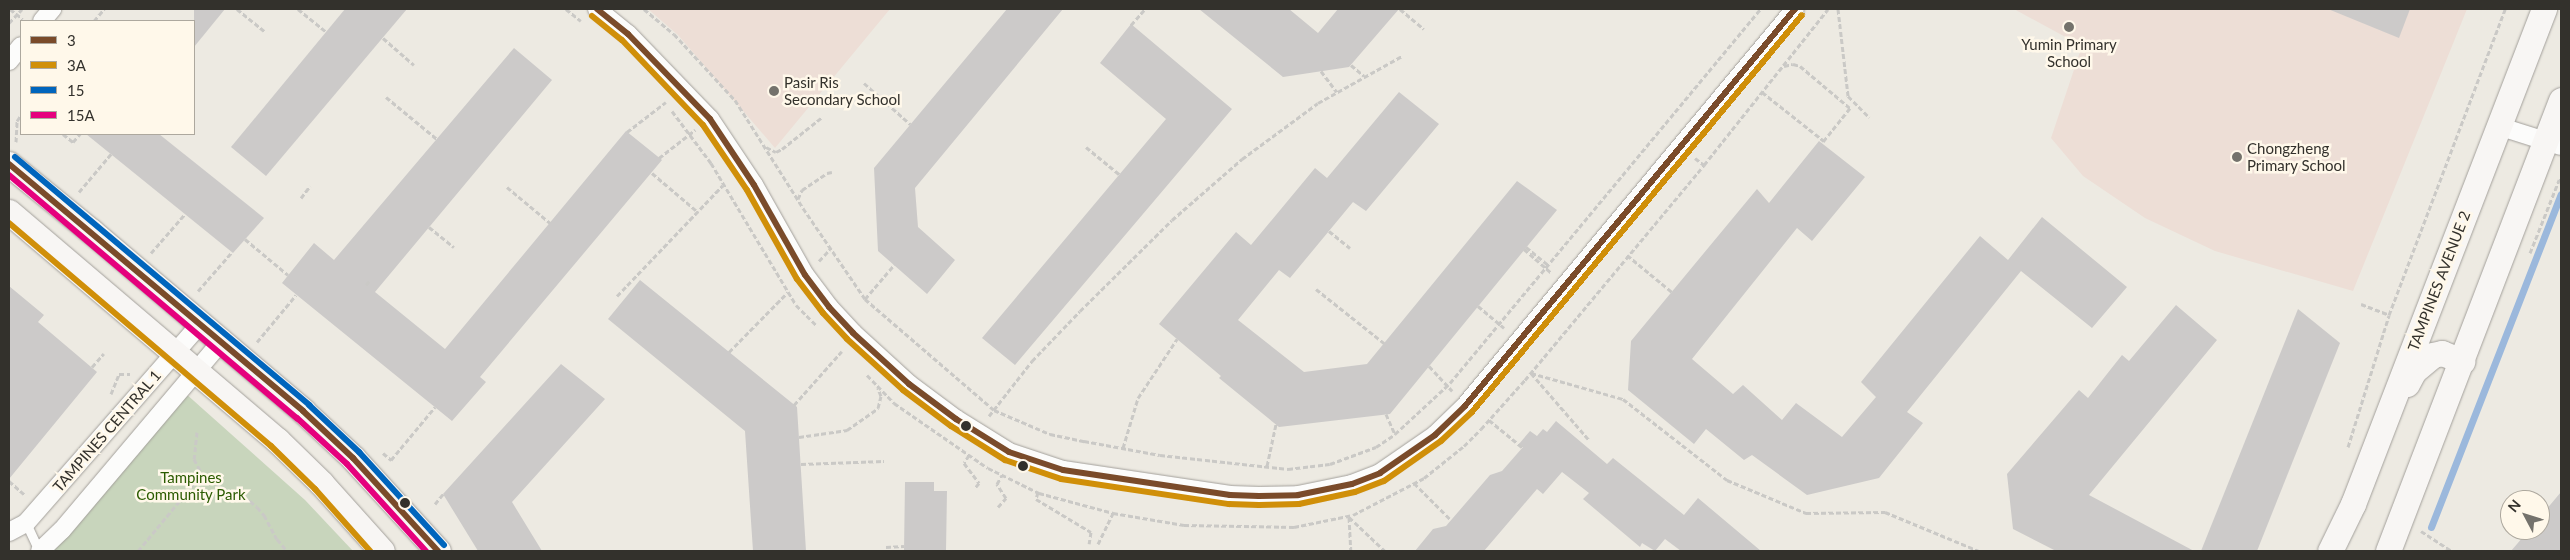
<!DOCTYPE html>
<html>
<head>
<meta charset="utf-8">
<style>
  body { margin:0 }
  #map { position:relative; width:2570px; height:560px; overflow:hidden; background:#edeae2; font-family:Lato,sans-serif }
  div>[style] { position:absolute }
  [style*='--x'] { left:calc(var(--x)*1px); top:calc(var(--y)*1px); width:calc(var(--w)*1px); rotate:calc(var(--a)*1deg) }
  .education>* { inset:0; background:#edded6 }
  .green>* { inset:0; background:#c8d5bc }
  .stream>* { height:7px; margin:-3.5px; padding:0 3.5px; transform-origin:3.5px; border-radius:3.5px; background:#9bb8dc }
  .building>* { inset:0; background:#cccac9 }
  .path>* { height:3px; margin-top:-1.5px; transform-origin:0; background:repeating-linear-gradient(90deg,#cac9c6 0 5px,transparent 0 7.5px) }
  .roads { filter:drop-shadow(0 0 1px #a3a09b) drop-shadow(0 0 1px #a3a09b) }
  .service>* { height:9px; margin:-4.5px; padding:0 4.5px; transform-origin:4.5px; border-radius:4.5px; background:#fcfcfb }
  .minor>* { height:18px; margin:-9px; padding:0 9px; transform-origin:9px; border-radius:9px; background:#fcfcfb }
  .secondary>* { height:25px; margin:-12.5px; padding:0 12.5px; transform-origin:12.5px; border-radius:12.5px; background:#f8f6f4 }
  .bus-1>* { height:6px; margin:-3px; padding:0 3px; transform-origin:3px; border-radius:3px; background:#7a4b2a }
  .bus-2>* { height:6px; margin:-3px; padding:0 3px; transform-origin:3px; border-radius:3px; background:#d08f09 }
  .bus-3>* { height:6px; margin:-3px; padding:0 3px; transform-origin:3px; border-radius:3px; background:#0065bd }
  .bus-4>* { height:6px; margin:-3px; padding:0 3px; transform-origin:3px; border-radius:3px; background:#e5007d }
  .dots>* { width:14px; height:14px; translate:-50% -50%; box-sizing:border-box; border:2px solid #fff8ea; border-radius:50% }
  span { translate:-50% -50%; white-space:nowrap; text-align:center; line-height:1.15; -webkit-text-stroke:5px #fff8ea; paint-order:stroke }
  .poi-label { font-size:15px; color:#33312c }
  .left { translate:0 -50%; text-align:left }
  .street-label { font-size:15px; color:#33312c }
  .park-label { font-size:15px; color:#2b5b00 }
  .frame { position:absolute; inset:0; border:10px solid #33312c; pointer-events:none }
  .legend { position:absolute; left:20px; top:20px; width:175px; height:115px; box-sizing:border-box; background:#fff8ea; border:1px solid #ada89e; margin:0; padding:6px 9px; list-style:none; font-size:15px; color:#33312c }
  .legend li { display:flex; align-items:center; gap:10px; height:25px }
  .legend b { width:25px; border:1px solid #ada89e }
  .north { position:absolute; left:2500px; top:490px; width:50px; height:50px; box-sizing:border-box; background:#fff8ea; border:1px solid #ada89e; border-radius:50%; rotate:310deg; font-size:14px; font-weight:700; line-height:20px; text-align:center; color:#33312c }
  .north::after { content:''; display:block; margin:auto; width:18px; height:22px; background:#74726c; clip-path:polygon(50% 0,100% 100%,50% 72%,0 100%) }
</style>
</head>
<body>
<div id="map">
  <div class="education">
    <i style="clip-path:polygon(648px 9px,890px 9px,775px 148px,678px 35px)"></i>
    <i style="clip-path:polygon(2014px 9px,2467px 9px,2353px 291px,2215px 251px,2145px 218px,2083px 176px,2051px 138px,2082px 46px)"></i>
  </div>
  <div class="green">
    <i style="clip-path:polygon(185px 393px,305px 500px,353px 551px,51px 551px)"></i>
  </div>
  <div class="stream">
    <i style="--x:2431;--y:527;--w:357;--a:-68.7"></i>
  </div>
  <div class="building">
    <i style="clip-path:polygon(194px 9px,225px 9px,194px 47px)"></i>
    <i style="clip-path:polygon(345px 9px,407px 9px,266px 176px,231px 147px)"></i>
    <i style="clip-path:polygon(1007px 9px,1063px 9px,915px 188px,918px 227px,955px 260px,927px 294px,878px 251px,874px 168px)"></i>
    <i style="clip-path:polygon(1199px 9px,1289px 9px,1318px 33px,1338px 9px,1399px 9px,1349px 67px,1283px 77px)"></i>
    <i style="clip-path:polygon(2328px 9px,2410px 9px,2399px 38px)"></i>
    <i style="clip-path:polygon(1131px 24px,1232px 109px,1015px 365px,982px 338px,1166px 119px,1100px 63px)"></i>
    <i style="clip-path:polygon(514px 48px,552px 80px,375px 292px,445px 349px,626px 131px,662px 160px,480px 377px,486px 382px,452px 421px,282px 283px,314px 243px,334px 260px)"></i>
    <i style="clip-path:polygon(1399px 92px,1439px 124px,1366px 211px,1353px 202px,1290px 278px,1279px 270px,1238px 320px,1304px 372px,1367px 364px,1517px 181px,1557px 210px,1390px 414px,1279px 427px,1219px 378px,1221px 376px,1159px 324px,1236px 232px,1251px 245px,1315px 168px,1327px 178px)"></i>
    <i style="clip-path:polygon(86px 134px,159px 134px,264px 218px,233px 253px)"></i>
    <i style="clip-path:polygon(1819px 141px,1865px 177px,1812px 241px,1797px 228px,1692px 359px,1733px 394px,1743px 385px,1782px 420px,1796px 403px,1842px 437px,1876px 397px,1861px 382px,1980px 236px,2008px 260px,2042px 217px,2127px 287px,2092px 328px,2021px 271px,1907px 412px,1923px 423px,1879px 478px,1807px 495px,1752px 455px,1744px 460px,1706px 429px,1694px 444px,1628px 390px,1631px 341px,1757px 189px,1769px 203px)"></i>
    <i style="clip-path:polygon(640px 280px,797px 407px,806px 551px,753px 551px,745px 431px,608px 319px)"></i>
    <i style="clip-path:polygon(9px 286px,44px 315px,38px 322px,97px 372px,9px 479px)"></i>
    <i style="clip-path:polygon(2176px 305px,2217px 340px,2089px 495px,2194px 551px,2056px 551px,2013px 529px,2007px 474px,2079px 390px,2088px 398px,2122px 355px,2129px 361px)"></i>
    <i style="clip-path:polygon(2298px 309px,2340px 343px,2257px 551px,2201px 551px)"></i>
    <i style="clip-path:polygon(561px 364px,605px 399px,512px 502px,542px 551px,478px 551px,443px 494px)"></i>
    <i style="clip-path:polygon(1556px 421px,1607px 464px,1613px 458px,1684px 515px,1698px 498px,1761px 551px,1681px 551px,1665px 539px,1655px 551px,1642px 543px,1640px 547px,1583px 499px,1589px 493px,1562px 472px,1543px 494px,1537px 489px,1484px 551px,1415px 551px,1433px 529px,1446px 526px,1490px 475px,1502px 471px,1523px 447px,1519px 444px,1530px 431px,1537px 436px,1543px 429px,1547px 432px)"></i>
    <i style="clip-path:polygon(905px 482px,934px 482px,934px 491px,947px 491px,946px 551px,904px 551px)"></i>
    <i style="clip-path:polygon(2561px 492px,2561px 551px,2511px 551px,2529px 530px,2540px 530px,2540px 517px)"></i>
  </div>
  <div class="path">
    <i style="--x:10;--y:9;--w:16;--a:38"></i>
    <i style="--x:237;--y:9;--w:35;--a:39"></i>
    <i style="--x:298;--y:9;--w:36;--a:39"></i>
    <i style="--x:566;--y:9;--w:19;--a:39"></i>
    <i style="--x:644;--y:9;--w:39;--a:40"></i>
    <i style="--x:674;--y:34;--w:90;--a:47.3"></i>
    <i style="--x:735;--y:100;--w:128;--a:57.8"></i>
    <i style="--x:803;--y:208;--w:110;--a:55.7"></i>
    <i style="--x:865;--y:299;--w:170;--a:40.7"></i>
    <i style="--x:994;--y:410;--w:61;--a:23.2"></i>
    <i style="--x:1050;--y:434;--w:35;--a:12"></i>
    <i style="--x:1084;--y:441;--w:77;--a:10.4"></i>
    <i style="--x:1160;--y:455;--w:129;--a:6.2"></i>
    <i style="--x:1288;--y:469;--w:42;--a:-6.8"></i>
    <i style="--x:1330;--y:464;--w:49;--a:-20.3"></i>
    <i style="--x:1376;--y:447;--w:23;--a:-34"></i>
    <i style="--x:1395;--y:434;--w:75;--a:-42.8"></i>
    <i style="--x:1450;--y:383;--w:486;--a:-50.3"></i>
    <i style="--x:1400;--y:9;--w:31;--a:40"></i>
    <i style="--x:1838;--y:9;--w:88;--a:83.4"></i>
    <i style="--x:1848;--y:96;--w:30;--a:45"></i>
    <i style="--x:94;--y:21;--w:16;--a:-50"></i>
    <i style="--x:9;--y:23;--w:19;--a:-47"></i>
    <i style="--x:1131;--y:25;--w:21;--a:-49"></i>
    <i style="--x:383;--y:38;--w:41;--a:41.1"></i>
    <i style="--x:1351;--y:65;--w:17;--a:40"></i>
    <i style="--x:1784;--y:66;--w:9;--a:-13"></i>
    <i style="--x:1793;--y:64;--w:7;--a:16"></i>
    <i style="--x:1800;--y:66;--w:65;--a:40"></i>
    <i style="--x:1850;--y:108;--w:45;--a:128.7"></i>
    <i style="--x:1321;--y:71;--w:26;--a:53"></i>
    <i style="--x:864;--y:83;--w:62;--a:41.7"></i>
    <i style="--x:1762;--y:92;--w:79;--a:38.3"></i>
    <i style="--x:386;--y:97;--w:66;--a:39.5"></i>
    <i style="--x:672;--y:111;--w:65;--a:53.1"></i>
    <i style="--x:711;--y:163;--w:165;--a:59.1"></i>
    <i style="--x:796;--y:305;--w:28;--a:45"></i>
    <i style="--x:627;--y:132;--w:49;--a:-37.6"></i>
    <i style="--x:63;--y:134;--w:13;--a:39"></i>
    <i style="--x:73;--y:142;--w:11;--a:-49"></i>
    <i style="--x:16;--y:142;--w:21;--a:-87"></i>
    <i style="--x:17;--y:121;--w:7;--a:-56"></i>
    <i style="--x:766;--y:147;--w:11;--a:27"></i>
    <i style="--x:776;--y:152;--w:7;--a:-27"></i>
    <i style="--x:782;--y:149;--w:50;--a:-38.5"></i>
    <i style="--x:1086;--y:147;--w:43;--a:39.3"></i>
    <i style="--x:659;--y:158;--w:46;--a:-37.9"></i>
    <i style="--x:1695;--y:158;--w:11;--a:38"></i>
    <i style="--x:652;--y:173;--w:60;--a:40.3"></i>
    <i style="--x:507;--y:187;--w:56;--a:39.9"></i>
    <i style="--x:79;--y:192;--w:50;--a:-49.9"></i>
    <i style="--x:301;--y:198;--w:15;--a:-53"></i>
    <i style="--x:798;--y:199;--w:10;--a:-66"></i>
    <i style="--x:802;--y:190;--w:30;--a:-34"></i>
    <i style="--x:827;--y:173;--w:5;--a:-11"></i>
    <i style="--x:429;--y:227;--w:32;--a:39"></i>
    <i style="--x:1329;--y:231;--w:27;--a:39"></i>
    <i style="--x:245;--y:239;--w:56;--a:39.9"></i>
    <i style="--x:1526;--y:247;--w:28;--a:39"></i>
    <i style="--x:1524;--y:249;--w:37;--a:41"></i>
    <i style="--x:151;--y:253;--w:52;--a:-48.9"></i>
    <i style="--x:2530;--y:253;--w:79;--a:-68.3"></i>
    <i style="--x:2559;--y:180;--w:2;--a:0"></i>
    <i style="--x:1627;--y:255;--w:58;--a:39.4"></i>
    <i style="--x:819;--y:261;--w:16;--a:-47"></i>
    <i style="--x:366;--y:285;--w:6;--a:-51"></i>
    <i style="--x:1316;--y:289;--w:87;--a:38.5"></i>
    <i style="--x:198;--y:291;--w:52;--a:-48.9"></i>
    <i style="--x:617;--y:296;--w:153;--a:-46.3"></i>
    <i style="--x:865;--y:299;--w:45;--a:-49.5"></i>
    <i style="--x:2361;--y:304;--w:30;--a:21"></i>
    <i style="--x:1478;--y:306;--w:34;--a:40"></i>
    <i style="--x:257;--y:342;--w:61;--a:-50.3"></i>
    <i style="--x:729;--y:352;--w:84;--a:-45.5"></i>
    <i style="--x:1429;--y:366;--w:34;--a:47"></i>
    <i style="--x:92;--y:367;--w:18;--a:-49"></i>
    <i style="--x:1531;--y:373;--w:96;--a:15.8"></i>
    <i style="--x:1623;--y:399;--w:132;--a:37.9"></i>
    <i style="--x:1727;--y:480;--w:86;--a:22.7"></i>
    <i style="--x:1806;--y:513;--w:79;--a:-0.7"></i>
    <i style="--x:1885;--y:512;--w:102;--a:22.5"></i>
    <i style="--x:1531;--y:373;--w:89;--a:49.1"></i>
    <i style="--x:867;--y:375;--w:39;--a:46"></i>
    <i style="--x:894;--y:403;--w:114;--a:34.7"></i>
    <i style="--x:988;--y:468;--w:57;--a:26.1"></i>
    <i style="--x:1039;--y:493;--w:77;--a:15.1"></i>
    <i style="--x:1113;--y:513;--w:72;--a:9.6"></i>
    <i style="--x:1184;--y:525;--w:110;--a:1"></i>
    <i style="--x:1294;--y:527;--w:60;--a:-11.5"></i>
    <i style="--x:1353;--y:515;--w:80;--a:-27.5"></i>
    <i style="--x:1424;--y:478;--w:51;--a:-38.7"></i>
    <i style="--x:1464;--y:446;--w:24;--a:-45"></i>
    <i style="--x:1481;--y:429;--w:66;--a:-48.1"></i>
    <i style="--x:1525;--y:380;--w:280;--a:-50.2"></i>
    <i style="--x:1704;--y:165;--w:199;--a:-51.5"></i>
    <i style="--x:111;--y:394;--w:22;--a:-68"></i>
    <i style="--x:119;--y:374;--w:11;--a:0"></i>
    <i style="--x:794;--y:405;--w:72;--a:-48.4"></i>
    <i style="--x:1386;--y:414;--w:22;--a:66"></i>
    <i style="--x:989;--y:416;--w:70;--a:-52"></i>
    <i style="--x:1032;--y:361;--w:69;--a:-46.2"></i>
    <i style="--x:1080;--y:311;--w:129;--a:-44.7"></i>
    <i style="--x:1172;--y:220;--w:93;--a:-41.1"></i>
    <i style="--x:1242;--y:159;--w:94;--a:-36.4"></i>
    <i style="--x:1318;--y:103;--w:96;--a:-29.2"></i>
    <i style="--x:1489;--y:420;--w:43;--a:39.3"></i>
    <i style="--x:197;--y:432;--w:27;--a:96"></i>
    <i style="--x:194;--y:459;--w:17;--a:62"></i>
    <i style="--x:202;--y:474;--w:37;--a:34"></i>
    <i style="--x:233;--y:495;--w:18;--a:19"></i>
    <i style="--x:250;--y:501;--w:9;--a:41"></i>
    <i style="--x:257;--y:507;--w:11;--a:49"></i>
    <i style="--x:264;--y:515;--w:27;--a:62"></i>
    <i style="--x:277;--y:539;--w:16;--a:50"></i>
    <i style="--x:799;--y:437;--w:49;--a:-8.3"></i>
    <i style="--x:847;--y:430;--w:38;--a:-35"></i>
    <i style="--x:878;--y:408;--w:12;--a:-76"></i>
    <i style="--x:881;--y:396;--w:9;--a:-111"></i>
    <i style="--x:2348;--y:447;--w:138;--a:-72.7"></i>
    <i style="--x:2389;--y:315;--w:327;--a:-69.2"></i>
    <i style="--x:1123;--y:448;--w:52;--a:-73.3"></i>
    <i style="--x:1138;--y:398;--w:71;--a:-56.5"></i>
    <i style="--x:383;--y:453;--w:11;--a:41"></i>
    <i style="--x:391;--y:460;--w:69;--a:-50.3"></i>
    <i style="--x:969;--y:455;--w:9;--a:122"></i>
    <i style="--x:964;--y:463;--w:25;--a:53"></i>
    <i style="--x:979;--y:483;--w:6;--a:129"></i>
    <i style="--x:801;--y:464;--w:83;--a:-2.1"></i>
    <i style="--x:1267;--y:466;--w:43;--a:-77.9"></i>
    <i style="--x:9;--y:481;--w:21;--a:41"></i>
    <i style="--x:1414;--y:483;--w:52;--a:45"></i>
    <i style="--x:1038;--y:492;--w:7;--a:106"></i>
    <i style="--x:1036;--y:499;--w:64;--a:31"></i>
    <i style="--x:1091;--y:532;--w:12;--a:99"></i>
    <i style="--x:435;--y:504;--w:13;--a:-51"></i>
    <i style="--x:998;--y:507;--w:12;--a:-48"></i>
    <i style="--x:1006;--y:498;--w:17;--a:-123"></i>
    <i style="--x:997;--y:484;--w:10;--a:-61"></i>
    <i style="--x:1349;--y:517;--w:50;--a:43.4"></i>
    <i style="--x:1349;--y:517;--w:34;--a:87"></i>
    <i style="--x:2421;--y:531;--w:37;--a:33"></i>
    <i style="--x:1098;--y:544;--w:34;--a:-64"></i>
    <i style="--x:886;--y:547;--w:18;--a:-3"></i>
    <i style="--x:138;--y:551;--w:100;--a:-50.3"></i>
  </div>
  <div class="roads">
    <div class="service">
      <i style="--x:26;--y:523;--w:31;--a:65"></i>
    </div>
    <div class="minor">
      <i style="--x:597;--y:9;--w:40;--a:39"></i>
      <i style="--x:628;--y:34;--w:118;--a:46"></i>
      <i style="--x:710;--y:119;--w:79;--a:56.3"></i>
      <i style="--x:754;--y:185;--w:103;--a:60.5"></i>
      <i style="--x:805;--y:275;--w:40;--a:53"></i>
      <i style="--x:829;--y:307;--w:35;--a:47"></i>
      <i style="--x:853;--y:333;--w:76;--a:42.3"></i>
      <i style="--x:909;--y:384;--w:59;--a:36.7"></i>
      <i style="--x:956;--y:419;--w:62;--a:31.9"></i>
      <i style="--x:1009;--y:452;--w:57;--a:18.4"></i>
      <i style="--x:1063;--y:470;--w:169;--a:8.5"></i>
      <i style="--x:1230;--y:495;--w:29;--a:2"></i>
      <i style="--x:1259;--y:496;--w:39;--a:-1"></i>
      <i style="--x:1298;--y:495;--w:55;--a:-11.5"></i>
      <i style="--x:1352;--y:484;--w:30;--a:-21"></i>
      <i style="--x:1380;--y:473;--w:67;--a:-34.6"></i>
      <i style="--x:1435;--y:435;--w:42;--a:-44"></i>
      <i style="--x:1465;--y:406;--w:516;--a:-50.27"></i>
      <i style="--x:42;--y:21;--w:16;--a:-50"></i>
      <i style="--x:9;--y:61;--w:19;--a:-51"></i>
      <i style="--x:2498;--y:126;--w:66;--a:17.6"></i>
      <i style="--x:9;--y:532;--w:19;--a:-28"></i>
      <i style="--x:26;--y:523;--w:264;--a:-48.8"></i>
      <i style="--x:40;--y:551;--w:30;--a:-44"></i>
      <i style="--x:62;--y:530;--w:246;--a:-49.8"></i>
    </div>
    <div class="secondary">
      <i style="--x:9;--y:164;--w:106;--a:39.3"></i>
      <i style="--x:91;--y:231;--w:278;--a:40.3"></i>
      <i style="--x:303;--y:411;--w:69;--a:43.2"></i>
      <i style="--x:353;--y:458;--w:126;--a:47.6"></i>
      <i style="--x:9;--y:212;--w:352;--a:40.4"></i>
      <i style="--x:277;--y:440;--w:62;--a:44.3"></i>
      <i style="--x:321;--y:483;--w:91;--a:48.1"></i>
      <i style="--x:2407;--y:384;--w:15;--a:-62"></i>
      <i style="--x:2414;--y:371;--w:25;--a:-40"></i>
      <i style="--x:2433;--y:355;--w:9;--a:-13"></i>
      <i style="--x:2442;--y:353;--w:22;--a:22"></i>
      <i style="--x:2330;--y:551;--w:52;--a:-63.9"></i>
      <i style="--x:2353;--y:504;--w:531;--a:-68.9"></i>
      <i style="--x:2388;--y:551;--w:483;--a:-69"></i>
    </div>
  </div>
  <div class="bus-1">
    <i style="--x:597;--y:9;--w:40;--a:39"></i>
    <i style="--x:628;--y:34;--w:118;--a:46"></i>
    <i style="--x:710;--y:119;--w:79;--a:56.3"></i>
    <i style="--x:754;--y:185;--w:103;--a:60.5"></i>
    <i style="--x:805;--y:275;--w:40;--a:53"></i>
    <i style="--x:829;--y:307;--w:35;--a:47"></i>
    <i style="--x:853;--y:333;--w:76;--a:42.3"></i>
    <i style="--x:909;--y:384;--w:59;--a:36.7"></i>
    <i style="--x:956;--y:419;--w:62;--a:31.9"></i>
    <i style="--x:1009;--y:452;--w:57;--a:18.4"></i>
    <i style="--x:1063;--y:470;--w:169;--a:8.5"></i>
    <i style="--x:1230;--y:495;--w:29;--a:2"></i>
    <i style="--x:1259;--y:496;--w:39;--a:-1"></i>
    <i style="--x:1298;--y:495;--w:55;--a:-11.5"></i>
    <i style="--x:1352;--y:484;--w:30;--a:-21"></i>
    <i style="--x:1380;--y:473;--w:67;--a:-34.6"></i>
    <i style="--x:1435;--y:435;--w:42;--a:-44"></i>
    <i style="--x:1465;--y:406;--w:516;--a:-50.27"></i>
    <i style="--x:9;--y:164;--w:384;--a:40"></i>
    <i style="--x:303;--y:411;--w:69;--a:43.2"></i>
    <i style="--x:353;--y:458;--w:126;--a:47.6"></i>
  </div>
  <div class="bus-2">
    <i style="--x:592;--y:16;--w:38;--a:39"></i>
    <i style="--x:622;--y:40;--w:117;--a:46.4"></i>
    <i style="--x:703;--y:125;--w:78;--a:55.9"></i>
    <i style="--x:747;--y:190;--w:102;--a:60.7"></i>
    <i style="--x:797;--y:279;--w:43;--a:52.6"></i>
    <i style="--x:823;--y:313;--w:35;--a:47"></i>
    <i style="--x:847;--y:339;--w:76;--a:42.3"></i>
    <i style="--x:903;--y:390;--w:60;--a:36.9"></i>
    <i style="--x:951;--y:426;--w:64;--a:32.2"></i>
    <i style="--x:1005;--y:460;--w:59;--a:18.7"></i>
    <i style="--x:1061;--y:479;--w:170;--a:8.5"></i>
    <i style="--x:1229;--y:504;--w:30;--a:2"></i>
    <i style="--x:1259;--y:505;--w:40;--a:-1.4"></i>
    <i style="--x:1299;--y:504;--w:57;--a:-12.1"></i>
    <i style="--x:1355;--y:492;--w:31;--a:-21"></i>
    <i style="--x:1384;--y:481;--w:70;--a:-35.1"></i>
    <i style="--x:1441;--y:441;--w:42;--a:-43.1"></i>
    <i style="--x:1472;--y:412;--w:516;--a:-50.27"></i>
    <i style="--x:9;--y:223;--w:344;--a:40.4"></i>
    <i style="--x:271;--y:446;--w:62;--a:44.3"></i>
    <i style="--x:315;--y:489;--w:83;--a:48.4"></i>
  </div>
  <div class="bus-3">
    <i style="--x:15;--y:157;--w:385;--a:40.1"></i>
    <i style="--x:309;--y:405;--w:69;--a:43.2"></i>
    <i style="--x:359;--y:452;--w:126;--a:47.6"></i>
  </div>
  <div class="bus-4">
    <i style="--x:9;--y:175;--w:377;--a:40.2"></i>
    <i style="--x:297;--y:418;--w:68;--a:42.6"></i>
    <i style="--x:347;--y:464;--w:118;--a:47.8"></i>
  </div>
  <div class="dots">
    <i style="left:2069px;top:27px;background:#74726c"></i>
    <i style="left:774px;top:91px;background:#74726c"></i>
    <i style="left:2237px;top:157px;background:#74726c"></i>
    <i style="left:966px;top:426px;background:#33312c"></i>
    <i style="left:1023px;top:466px;background:#33312c"></i>
    <i style="left:405px;top:503px;background:#33312c"></i>
  </div>
  <div class="poi-label">
    <span style="left:2069px;top:53px">Yumin Primary<br>School</span>
    <span class="left" style="left:784px;top:91px">Pasir Ris<br>Secondary School</span>
    <span class="left" style="left:2247px;top:157px">Chongzheng<br>Primary School</span>
  </div>
  <div class="street-label">
    <span style="left:2439px;top:281px;rotate:-69deg">TAMPINES AVENUE 2</span>
    <span style="left:107px;top:431px;rotate:-49deg">TAMPINES CENTRAL 1</span>
  </div>
  <div class="park-label">
    <span style="left:191px;top:486px">Tampines<br>Community Park</span>
  </div>
  <div class="frame"></div>
  <ul class="legend">
  <li><b style="height:6px;background:#7a4b2a"></b>3</li>
  <li><b style="height:6px;background:#d08f09"></b>3A</li>
  <li><b style="height:6px;background:#0065bd"></b>15</li>
  <li><b style="height:6px;background:#e5007d"></b>15A</li>
  </ul>
  <div class="north">N</div>
</div>
</body>
</html>
